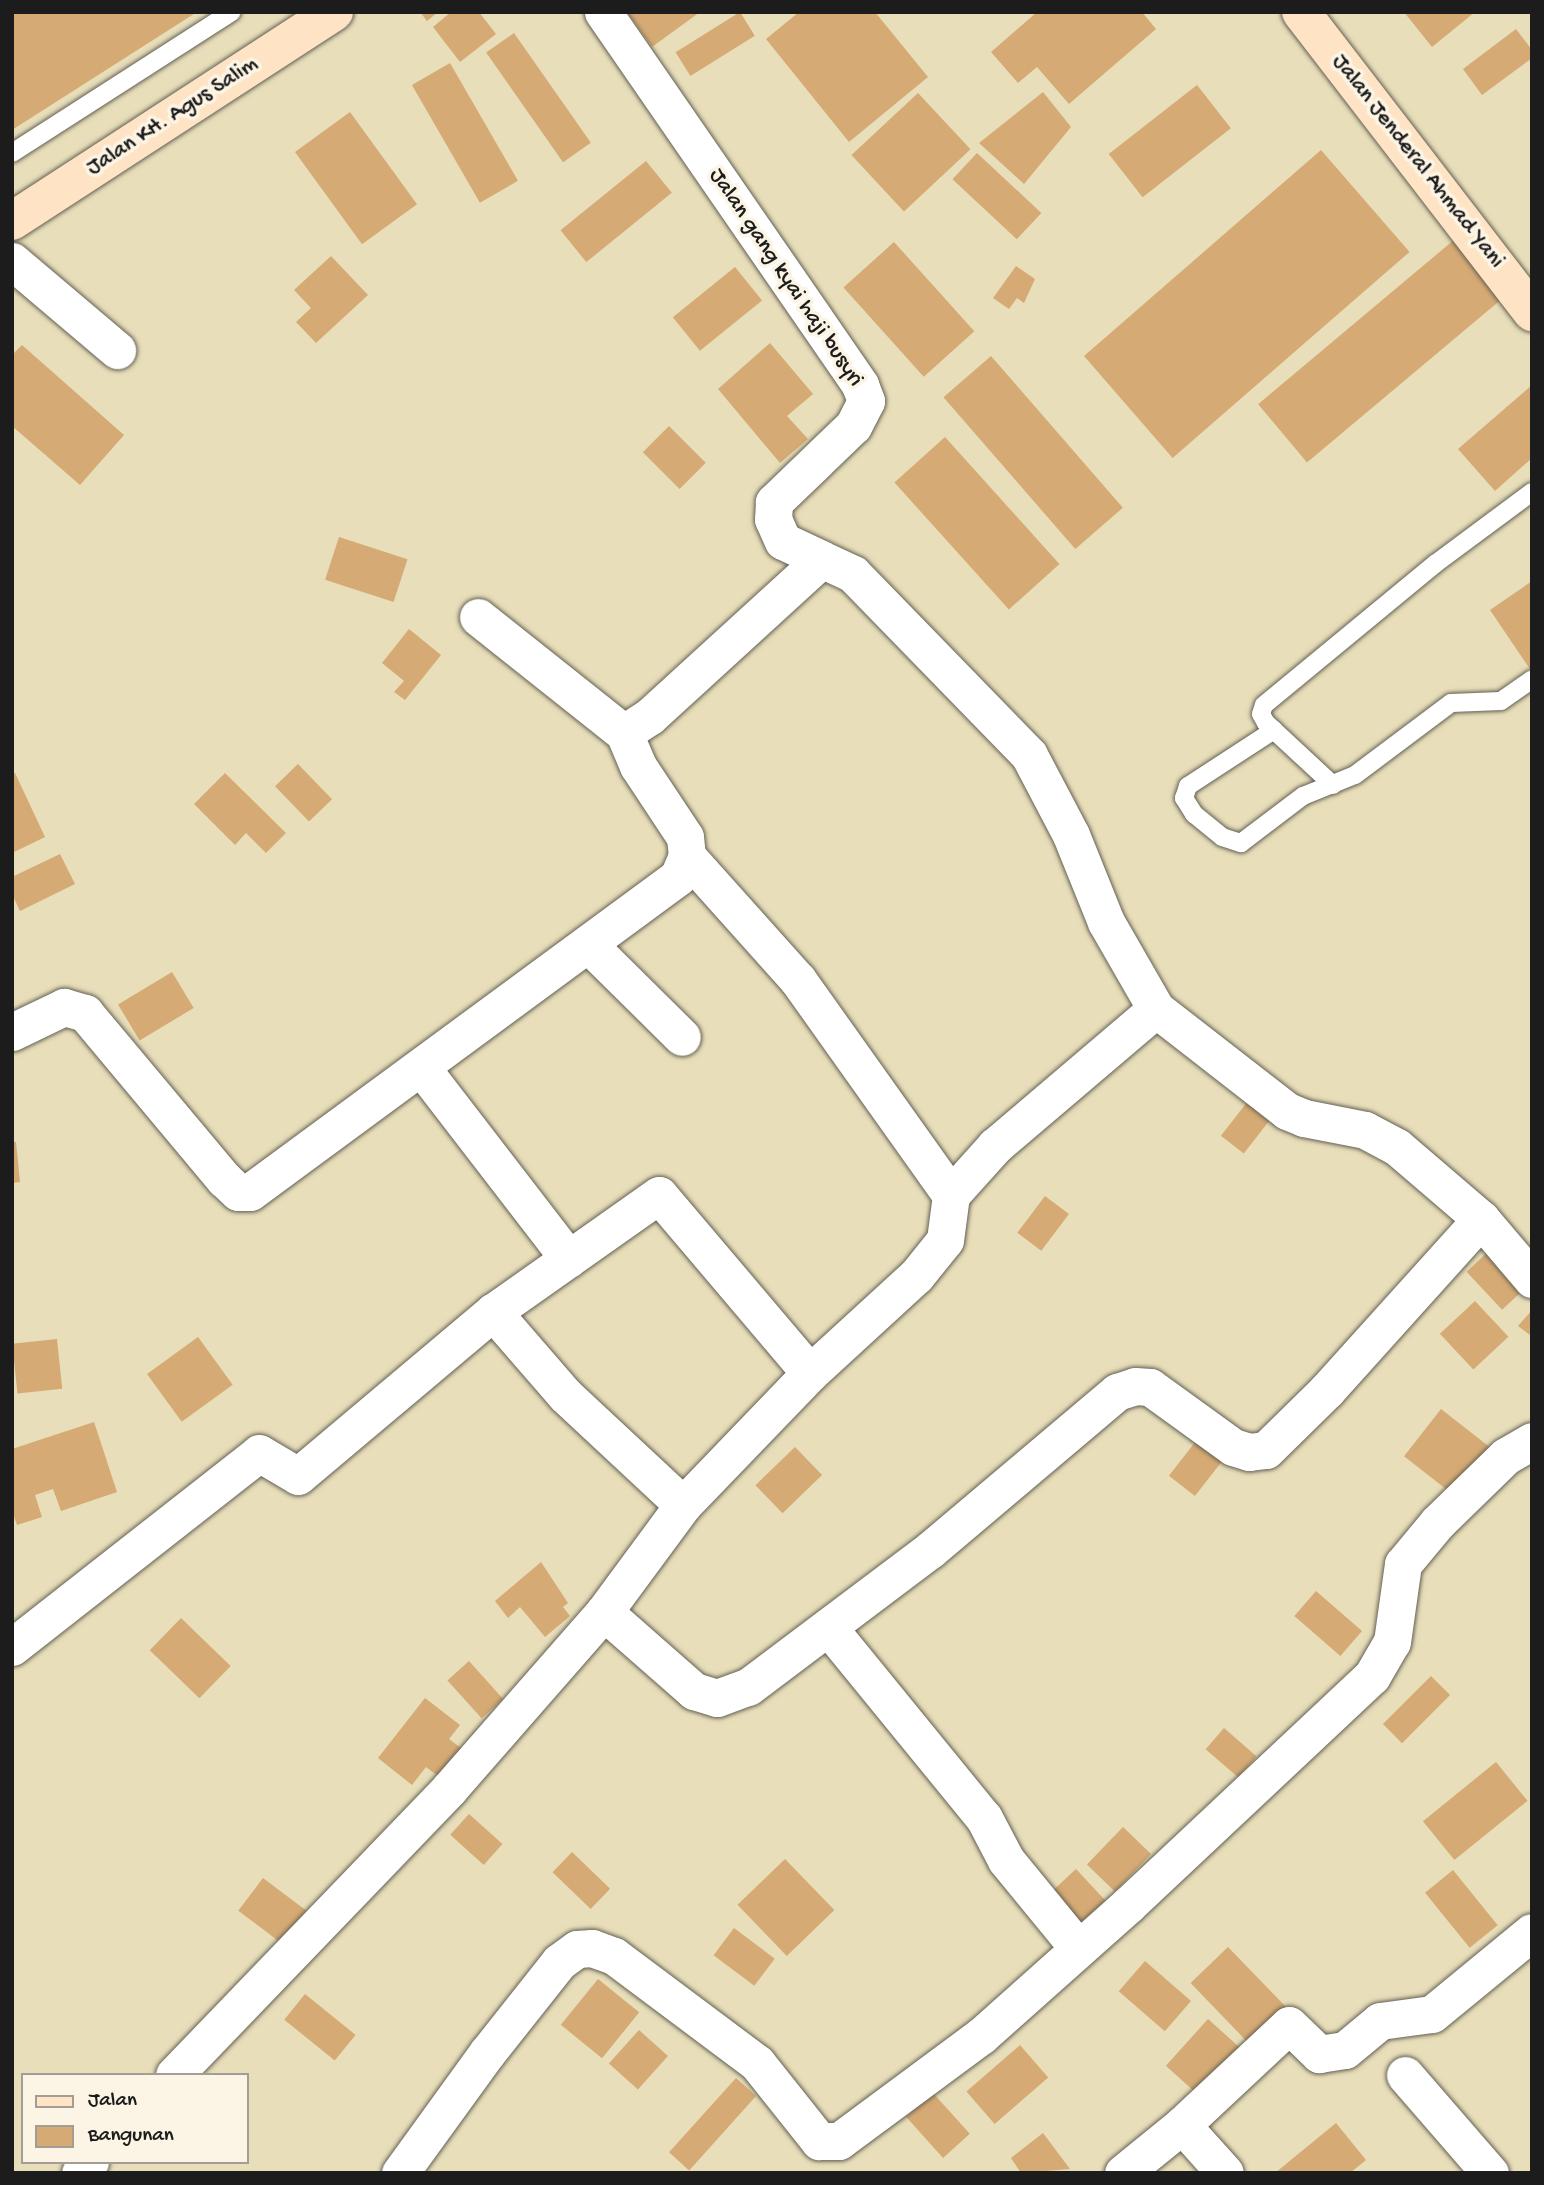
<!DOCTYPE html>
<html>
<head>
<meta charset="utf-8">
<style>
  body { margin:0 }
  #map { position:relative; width:1544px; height:2185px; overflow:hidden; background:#e8deba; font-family:"Gochi Hand",sans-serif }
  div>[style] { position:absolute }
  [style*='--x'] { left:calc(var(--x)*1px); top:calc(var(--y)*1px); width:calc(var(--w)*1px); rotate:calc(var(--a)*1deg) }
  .building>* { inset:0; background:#d6aa74; transform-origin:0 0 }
  .roads { filter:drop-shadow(0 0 2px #636053) drop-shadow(0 0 2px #636053) }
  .lane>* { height:18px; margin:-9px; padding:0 9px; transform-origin:9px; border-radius:9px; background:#fff }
  .street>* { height:37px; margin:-18.5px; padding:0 18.5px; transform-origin:18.5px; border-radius:18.5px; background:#fff }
  .secondary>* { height:38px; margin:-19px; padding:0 19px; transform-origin:19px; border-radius:19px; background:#fee4c5 }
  span { translate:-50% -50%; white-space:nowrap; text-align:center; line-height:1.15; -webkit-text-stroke:7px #fcf5e5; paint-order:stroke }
  .street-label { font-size:23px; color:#1c1c1c }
  .frame { position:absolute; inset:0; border:14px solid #1c1c1c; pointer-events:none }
  .legend { position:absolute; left:21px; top:2073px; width:228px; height:91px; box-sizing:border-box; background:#fcf5e5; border:2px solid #a29e95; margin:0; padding:9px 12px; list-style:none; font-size:21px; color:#1c1c1c }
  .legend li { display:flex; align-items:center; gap:14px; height:35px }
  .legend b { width:35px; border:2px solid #a29e95 }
</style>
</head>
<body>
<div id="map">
  <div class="building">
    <i style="clip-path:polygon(12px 12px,197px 12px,12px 130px)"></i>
    <i style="clip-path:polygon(420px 12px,438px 12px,427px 21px)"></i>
    <i style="clip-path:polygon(451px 12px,479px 12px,496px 34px,460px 62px,433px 27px)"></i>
    <i style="clip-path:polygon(627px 12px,700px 12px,652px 47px)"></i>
    <i style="left:740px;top:12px;width:28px;height:76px;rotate:58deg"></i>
    <i style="clip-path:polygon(799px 12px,875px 12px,928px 77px,849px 142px,766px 39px)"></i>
    <i style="clip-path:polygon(1037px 12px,1142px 12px,1156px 29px,1069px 104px,1037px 67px,1018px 83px,991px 52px)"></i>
    <i style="clip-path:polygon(1404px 12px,1475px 12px,1432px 47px)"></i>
    <i style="clip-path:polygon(1516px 29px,1532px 50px,1532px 58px,1482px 95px,1463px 69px)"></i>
    <i style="left:514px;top:33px;width:134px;height:34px;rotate:55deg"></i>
    <i style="left:450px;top:63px;width:136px;height:44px;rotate:60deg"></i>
    <i style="left:1197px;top:85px;width:55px;height:112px;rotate:52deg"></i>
    <i style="clip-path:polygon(1043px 92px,1071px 127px,1024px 184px,979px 143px)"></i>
    <i style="left:918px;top:93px;width:77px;height:91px;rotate:47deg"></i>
    <i style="left:350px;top:112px;width:114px;height:68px;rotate:54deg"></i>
    <i style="left:1321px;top:150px;width:135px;height:314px;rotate:49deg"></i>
    <i style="left:977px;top:153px;width:88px;height:36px;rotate:43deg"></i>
    <i style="left:646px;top:161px;width:41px;height:110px;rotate:51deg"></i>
    <i style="left:1455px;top:239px;width:76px;height:257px;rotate:50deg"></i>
    <i style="left:894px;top:242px;width:120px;height:68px;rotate:48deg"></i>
    <i style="clip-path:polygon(331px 256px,368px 295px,316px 343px,296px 322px,311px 308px,294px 290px)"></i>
    <i style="clip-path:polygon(1016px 266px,1035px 279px,1024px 303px,1017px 298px,1009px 309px,993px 298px)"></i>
    <i style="left:735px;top:267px;width:43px;height:80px;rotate:51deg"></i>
    <i style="clip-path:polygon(770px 343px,813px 394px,787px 416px,808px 439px,780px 463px,718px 389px)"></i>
    <i style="clip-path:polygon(22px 345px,124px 435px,80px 485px,12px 426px,12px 355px)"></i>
    <i style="left:991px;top:356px;width:201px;height:63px;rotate:49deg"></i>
    <i style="clip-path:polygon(1532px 385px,1532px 458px,1495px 491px,1458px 449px)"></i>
    <i style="left:669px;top:426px;width:52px;height:37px;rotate:45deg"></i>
    <i style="left:945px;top:437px;width:171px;height:68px;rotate:48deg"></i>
    <i style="left:339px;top:537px;width:72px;height:45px;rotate:18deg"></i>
    <i style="clip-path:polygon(1532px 581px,1532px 672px,1490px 610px)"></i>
    <i style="clip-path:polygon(409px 629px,441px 655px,405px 700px,394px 692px,404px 681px,382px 663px)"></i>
    <i style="left:298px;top:764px;width:49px;height:32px;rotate:46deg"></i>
    <i style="clip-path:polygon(15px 773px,45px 837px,12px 853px,12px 774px)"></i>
    <i style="clip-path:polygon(225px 773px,286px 833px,266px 853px,246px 833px,235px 845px,194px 804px)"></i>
    <i style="clip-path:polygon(60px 854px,75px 884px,20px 911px,12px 894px,12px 877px)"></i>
    <i style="left:172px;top:972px;width:42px;height:63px;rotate:59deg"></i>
    <i style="left:1248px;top:1101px;width:29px;height:44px;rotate:38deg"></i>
    <i style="clip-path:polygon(12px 1142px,16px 1142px,20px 1182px,12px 1183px)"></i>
    <i style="left:1045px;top:1196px;width:30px;height:46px;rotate:37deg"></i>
    <i style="left:1490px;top:1250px;width:52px;height:32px;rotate:47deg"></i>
    <i style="left:1475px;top:1301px;width:49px;height:48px;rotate:47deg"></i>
    <i style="clip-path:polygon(1532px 1310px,1532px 1333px,1530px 1335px,1518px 1326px)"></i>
    <i style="left:198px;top:1337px;width:59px;height:63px;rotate:54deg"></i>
    <i style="left:57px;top:1339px;width:50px;height:45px;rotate:84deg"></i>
    <i style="left:1441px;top:1409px;width:67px;height:60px;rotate:38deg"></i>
    <i style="clip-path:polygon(94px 1422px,117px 1492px,61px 1511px,53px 1489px,35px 1495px,42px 1517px,17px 1525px,12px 1511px,12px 1449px)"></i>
    <i style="left:1196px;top:1441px;width:33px;height:44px;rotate:38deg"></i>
    <i style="left:795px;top:1447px;width:39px;height:55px;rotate:46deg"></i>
    <i style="clip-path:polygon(541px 1562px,568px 1603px,563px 1607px,570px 1616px,545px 1637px,520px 1607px,508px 1618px,495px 1601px)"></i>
    <i style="left:1316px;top:1591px;width:61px;height:33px;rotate:41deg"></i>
    <i style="left:181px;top:1618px;width:69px;height:45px;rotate:44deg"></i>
    <i style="left:469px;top:1661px;width:51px;height:29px;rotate:48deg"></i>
    <i style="left:1431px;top:1676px;width:27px;height:68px;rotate:45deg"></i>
    <i style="clip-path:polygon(425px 1698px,460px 1725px,449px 1739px,465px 1751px,442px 1779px,426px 1767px,412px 1785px,378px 1758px)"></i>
    <i style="left:1224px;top:1728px;width:43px;height:28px;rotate:41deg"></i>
    <i style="left:1496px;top:1762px;width:50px;height:94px;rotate:51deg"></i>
    <i style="left:469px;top:1814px;width:45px;height:28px;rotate:42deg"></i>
    <i style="left:1123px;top:1827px;width:39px;height:52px;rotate:44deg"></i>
    <i style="left:572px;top:1852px;width:53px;height:28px;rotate:44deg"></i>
    <i style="left:785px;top:1859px;width:71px;height:66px;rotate:46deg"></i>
    <i style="left:1076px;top:1869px;width:45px;height:39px;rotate:47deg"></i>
    <i style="left:1453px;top:1870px;width:71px;height:36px;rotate:51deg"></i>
    <i style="left:263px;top:1878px;width:59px;height:41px;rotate:37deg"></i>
    <i style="left:734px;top:1928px;width:51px;height:34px;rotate:37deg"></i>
    <i style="left:1228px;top:1947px;width:88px;height:52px;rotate:46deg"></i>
    <i style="left:1145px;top:1961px;width:61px;height:40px;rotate:41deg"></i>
    <i style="left:598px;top:1979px;width:53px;height:59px;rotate:39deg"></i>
    <i style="left:305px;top:1994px;width:65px;height:33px;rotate:39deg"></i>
    <i style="left:1208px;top:2019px;width:47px;height:63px;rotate:42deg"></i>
    <i style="left:639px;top:2030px;width:39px;height:45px;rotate:42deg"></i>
    <i style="left:1020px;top:2045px;width:43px;height:71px;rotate:49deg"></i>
    <i style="left:736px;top:2078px;width:27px;height:100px;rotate:42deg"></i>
    <i style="left:933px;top:2093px;width:55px;height:36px;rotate:48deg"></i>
    <i style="clip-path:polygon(1336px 2123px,1366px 2160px,1350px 2173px,1275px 2173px)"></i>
    <i style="clip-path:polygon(1043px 2133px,1070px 2169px,1021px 2173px,1011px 2158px)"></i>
  </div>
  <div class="roads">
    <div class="lane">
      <i style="--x:12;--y:153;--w:261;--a:-32.7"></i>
      <i style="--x:1274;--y:730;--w:103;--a:146.9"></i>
      <i style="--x:1188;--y:786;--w:13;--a:108"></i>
      <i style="--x:1184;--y:798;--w:19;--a:58"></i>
      <i style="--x:1194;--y:814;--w:36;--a:39"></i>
      <i style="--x:1222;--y:837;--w:20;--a:18"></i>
      <i style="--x:1241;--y:843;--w:78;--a:-37.2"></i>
      <i style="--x:1303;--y:796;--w:56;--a:-22"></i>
      <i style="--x:1355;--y:775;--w:120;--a:-36.9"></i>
      <i style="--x:1451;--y:703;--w:50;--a:-2.3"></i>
      <i style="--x:1501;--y:701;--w:38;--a:-35"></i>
      <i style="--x:1333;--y:785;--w:91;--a:-137.2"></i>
      <i style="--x:1266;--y:723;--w:10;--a:-119"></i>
      <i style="--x:1261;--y:714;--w:9;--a:-72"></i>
      <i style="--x:1264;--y:705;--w:222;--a:-39.5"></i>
      <i style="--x:1435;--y:564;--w:121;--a:-36.6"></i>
    </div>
    <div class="street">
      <i style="--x:603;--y:12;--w:453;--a:55.4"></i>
      <i style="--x:860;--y:385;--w:17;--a:69"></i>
      <i style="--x:866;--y:401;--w:28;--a:117"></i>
      <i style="--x:853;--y:426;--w:110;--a:136.1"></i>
      <i style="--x:774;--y:502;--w:17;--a:93"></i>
      <i style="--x:773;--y:519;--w:24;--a:66"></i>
      <i style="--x:783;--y:541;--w:77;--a:25.2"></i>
      <i style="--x:853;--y:574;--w:252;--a:45.8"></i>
      <i style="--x:1029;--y:755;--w:90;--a:62.3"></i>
      <i style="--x:1071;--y:835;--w:94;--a:68.1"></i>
      <i style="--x:1106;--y:922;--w:100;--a:60.1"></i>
      <i style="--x:1156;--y:1009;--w:166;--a:37.9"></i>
      <i style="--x:1287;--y:1111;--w:18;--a:22"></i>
      <i style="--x:1304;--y:1118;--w:62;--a:11.1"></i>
      <i style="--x:1365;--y:1130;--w:36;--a:28"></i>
      <i style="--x:1397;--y:1147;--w:111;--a:40.6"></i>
      <i style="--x:1481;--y:1219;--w:79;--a:49.6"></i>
      <i style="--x:12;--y:261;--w:138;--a:40.3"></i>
      <i style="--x:478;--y:617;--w:186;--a:38.5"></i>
      <i style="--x:687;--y:856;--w:166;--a:48.2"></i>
      <i style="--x:798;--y:980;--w:264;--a:54.6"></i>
      <i style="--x:588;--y:944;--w:132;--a:44.7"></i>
      <i style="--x:12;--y:1032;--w:58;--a:-25.7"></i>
      <i style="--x:64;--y:1007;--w:22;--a:16"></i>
      <i style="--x:85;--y:1013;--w:217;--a:50.1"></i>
      <i style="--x:224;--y:1179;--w:19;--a:43"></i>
      <i style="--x:238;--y:1192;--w:12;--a:0"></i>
      <i style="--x:250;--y:1192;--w:531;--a:-36.35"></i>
      <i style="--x:678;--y:877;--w:23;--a:-67"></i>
      <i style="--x:687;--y:856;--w:19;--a:-96"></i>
      <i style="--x:685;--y:837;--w:85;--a:-123.5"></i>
      <i style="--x:638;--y:766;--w:36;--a:-113"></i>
      <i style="--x:624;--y:733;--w:31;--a:-33"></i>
      <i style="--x:650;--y:716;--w:230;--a:-42.4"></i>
      <i style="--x:421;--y:1067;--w:242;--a:52.4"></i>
      <i style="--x:683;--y:1505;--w:161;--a:-137"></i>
      <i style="--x:565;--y:1395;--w:110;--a:-130.9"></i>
      <i style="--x:493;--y:1312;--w:203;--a:-35.2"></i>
      <i style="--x:659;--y:1195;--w:233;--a:49.7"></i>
      <i style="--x:604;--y:1612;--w:133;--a:-53.6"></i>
      <i style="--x:683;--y:1505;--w:183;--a:-46.1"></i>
      <i style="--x:810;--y:1373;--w:144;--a:-42.5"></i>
      <i style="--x:916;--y:1276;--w:46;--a:-51.1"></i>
      <i style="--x:945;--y:1240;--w:45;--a:-82.4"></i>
      <i style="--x:951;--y:1195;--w:66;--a:-48.1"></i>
      <i style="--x:995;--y:1146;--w:211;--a:-40.4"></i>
      <i style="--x:828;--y:1627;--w:247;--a:50.8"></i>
      <i style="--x:984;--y:1818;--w:47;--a:62.4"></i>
      <i style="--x:1006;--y:1860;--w:114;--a:50.7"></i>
      <i style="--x:12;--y:1647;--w:314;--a:-38.1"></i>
      <i style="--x:259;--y:1453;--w:45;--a:30.5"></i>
      <i style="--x:298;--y:1476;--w:255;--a:-40.1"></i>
      <i style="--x:174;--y:2075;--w:397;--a:-46.1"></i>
      <i style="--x:449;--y:1789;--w:235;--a:-48.8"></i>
      <i style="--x:604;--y:1612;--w:120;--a:41.3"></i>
      <i style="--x:694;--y:1691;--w:24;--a:17"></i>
      <i style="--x:717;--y:1698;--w:33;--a:-20"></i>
      <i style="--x:748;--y:1687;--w:228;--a:-37"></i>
      <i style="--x:930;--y:1550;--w:245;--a:-40.2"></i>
      <i style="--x:1117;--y:1392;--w:19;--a:-18"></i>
      <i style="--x:1135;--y:1386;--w:15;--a:4"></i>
      <i style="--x:1150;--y:1387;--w:102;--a:35.9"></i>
      <i style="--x:1233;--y:1447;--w:17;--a:17"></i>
      <i style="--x:1249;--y:1452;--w:17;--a:-7"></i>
      <i style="--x:1266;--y:1450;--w:86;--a:-44.5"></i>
      <i style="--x:1327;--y:1390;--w:230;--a:-48"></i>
      <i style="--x:1405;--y:2075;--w:130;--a:49.1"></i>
      <i style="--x:1182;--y:2125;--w:64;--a:48.1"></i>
      <i style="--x:80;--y:2173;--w:15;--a:-48"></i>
      <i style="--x:400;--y:2173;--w:148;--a:-54.1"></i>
      <i style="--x:487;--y:2053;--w:116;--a:-51.6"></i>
      <i style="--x:559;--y:1962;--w:22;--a:-36"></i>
      <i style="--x:577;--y:1949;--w:15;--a:-4"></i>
      <i style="--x:592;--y:1948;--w:23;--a:20"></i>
      <i style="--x:614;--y:1956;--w:179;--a:36.8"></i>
      <i style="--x:757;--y:2063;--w:100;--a:51.5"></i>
      <i style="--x:819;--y:2141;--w:20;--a:0"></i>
      <i style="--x:839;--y:2141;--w:177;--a:-36.5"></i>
      <i style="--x:981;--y:2036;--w:197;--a:-41.7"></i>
      <i style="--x:1128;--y:1905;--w:335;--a:-43.2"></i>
      <i style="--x:1372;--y:1676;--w:39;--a:-60"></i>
      <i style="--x:1392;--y:1642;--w:79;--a:-82"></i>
      <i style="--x:1403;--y:1564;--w:53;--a:-50.3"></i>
      <i style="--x:1437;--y:1523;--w:96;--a:-44.2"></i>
      <i style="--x:1506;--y:1456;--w:30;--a:-30"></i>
      <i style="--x:1123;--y:2173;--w:76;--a:-39.1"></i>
      <i style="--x:1182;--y:2125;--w:146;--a:-43.1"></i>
      <i style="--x:1289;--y:2025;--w:42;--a:44"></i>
      <i style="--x:1319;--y:2054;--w:26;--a:-9"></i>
      <i style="--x:1345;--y:2050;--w:45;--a:-39.6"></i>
      <i style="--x:1380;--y:2021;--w:52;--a:-7.7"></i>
      <i style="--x:1432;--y:2014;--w:129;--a:-39.4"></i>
    </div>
    <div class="secondary">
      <i style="--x:1301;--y:12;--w:379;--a:52.4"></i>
      <i style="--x:12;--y:221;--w:384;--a:-33"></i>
    </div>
  </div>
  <div class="street-label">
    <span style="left:173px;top:117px;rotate:-33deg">Jalan KH. Agus Salim</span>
    <span style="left:1417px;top:162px;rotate:52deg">Jalan Jenderal Ahmad Yani</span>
    <span style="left:785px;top:278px;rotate:56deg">Jalan gang kyai haji busyri</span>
  </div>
  <div class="frame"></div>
  <ul class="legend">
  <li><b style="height:9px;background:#fee4c5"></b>Jalan</li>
  <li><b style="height:19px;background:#d6aa74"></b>Bangunan</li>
  </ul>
</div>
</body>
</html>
